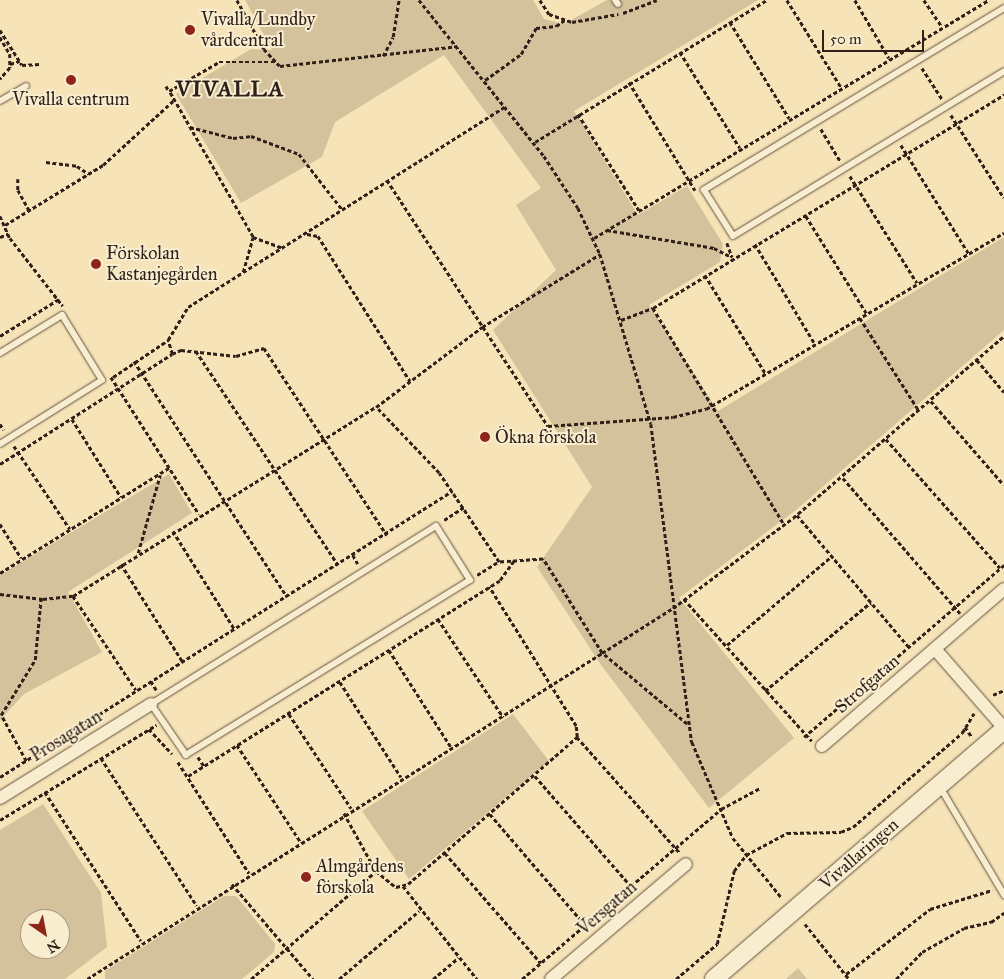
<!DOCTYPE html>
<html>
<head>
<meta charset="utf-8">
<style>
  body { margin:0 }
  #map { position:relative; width:1004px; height:979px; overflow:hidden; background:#f6e3b7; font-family:"IM FELL Great Primer",serif }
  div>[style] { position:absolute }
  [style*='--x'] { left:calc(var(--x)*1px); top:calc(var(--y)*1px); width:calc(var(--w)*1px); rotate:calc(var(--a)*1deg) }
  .green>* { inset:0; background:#d4c29c }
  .path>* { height:2.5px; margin-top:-1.25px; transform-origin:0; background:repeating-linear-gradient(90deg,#2f2019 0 4px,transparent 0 6.5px) }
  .roads { filter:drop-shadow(0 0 1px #615140) drop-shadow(0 0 1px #615140) }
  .lane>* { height:6px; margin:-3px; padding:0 3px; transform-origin:3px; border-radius:3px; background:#f9edd0 }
  .street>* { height:12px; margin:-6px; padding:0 6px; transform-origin:6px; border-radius:6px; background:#f9edd0 }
  .secondary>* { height:18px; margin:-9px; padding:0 9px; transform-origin:9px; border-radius:9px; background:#f9edd0 }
  .dots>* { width:14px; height:14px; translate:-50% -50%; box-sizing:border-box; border:2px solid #f9edd0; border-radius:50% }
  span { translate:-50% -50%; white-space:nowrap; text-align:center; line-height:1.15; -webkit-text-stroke:4px #f9edd0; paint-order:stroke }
  .poi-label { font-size:18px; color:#2f2019 }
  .left { translate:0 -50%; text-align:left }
  .street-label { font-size:18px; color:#2f2019 }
  .district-label { font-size:22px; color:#2f2019; font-weight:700; letter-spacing:1px }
  .north { position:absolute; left:20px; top:909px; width:50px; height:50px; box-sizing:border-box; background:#f9edd0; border:1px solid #a89b87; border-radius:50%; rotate:147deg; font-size:14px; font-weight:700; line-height:20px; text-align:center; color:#2f2019 }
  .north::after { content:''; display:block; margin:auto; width:18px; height:22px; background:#8f2418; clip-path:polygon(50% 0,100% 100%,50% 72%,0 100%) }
  .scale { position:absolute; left:822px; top:30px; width:102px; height:22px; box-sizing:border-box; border:2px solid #2f2019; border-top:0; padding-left:6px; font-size:15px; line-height:18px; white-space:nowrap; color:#2f2019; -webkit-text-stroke:4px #f9edd0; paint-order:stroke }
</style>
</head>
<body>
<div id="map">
  <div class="green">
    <i style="clip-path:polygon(245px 0,533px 0,544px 19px,564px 24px,607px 0,758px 0,574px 111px,638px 215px,687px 186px,723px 244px,720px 262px,649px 305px,718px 411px,1004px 237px,1004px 330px,796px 510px,679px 598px,794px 738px,709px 808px,601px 665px,537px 567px,592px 487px,493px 330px,556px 270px,516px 205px,541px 188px,444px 55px,335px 122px,322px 157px,241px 203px,176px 94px,251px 49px,272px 50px)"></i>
    <i style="clip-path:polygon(169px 474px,192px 513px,68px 592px,102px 652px,24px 694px,0 720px,0 575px)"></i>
    <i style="clip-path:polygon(513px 714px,549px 761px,409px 879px,362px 811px)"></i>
    <i style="clip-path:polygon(evenodd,43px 804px,101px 893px,107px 947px,65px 979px,0 979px,0 830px,43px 804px,30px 919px,60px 919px,60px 949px,30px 949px,30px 919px)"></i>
    <i style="clip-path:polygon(224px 896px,236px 896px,275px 944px,274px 952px,242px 979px,105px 979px,105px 971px)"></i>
    <i style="clip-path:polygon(798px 968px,807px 979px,786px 979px)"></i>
  </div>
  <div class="path">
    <i style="--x:237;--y:0;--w:56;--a:61.1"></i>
    <i style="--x:264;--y:49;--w:23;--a:47"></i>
    <i style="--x:280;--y:66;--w:178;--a:-6.4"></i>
    <i style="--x:419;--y:0;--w:200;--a:51.3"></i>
    <i style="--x:544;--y:156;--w:62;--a:56.8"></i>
    <i style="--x:578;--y:208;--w:51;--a:64.4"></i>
    <i style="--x:600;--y:254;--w:177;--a:73.3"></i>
    <i style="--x:651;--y:424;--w:321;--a:82.7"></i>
    <i style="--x:692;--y:742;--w:104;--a:66.9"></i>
    <i style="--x:733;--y:838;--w:77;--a:50.8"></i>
    <i style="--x:540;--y:0;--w:17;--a:57"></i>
    <i style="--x:549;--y:14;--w:24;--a:19"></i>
    <i style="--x:572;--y:22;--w:47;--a:-9.9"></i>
    <i style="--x:787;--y:0;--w:102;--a:58.2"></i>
    <i style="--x:855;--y:0;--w:67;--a:59.6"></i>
    <i style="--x:924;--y:0;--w:32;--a:56"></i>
    <i style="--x:623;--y:13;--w:36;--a:-21"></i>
    <i style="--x:730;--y:22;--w:113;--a:58.4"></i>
    <i style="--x:0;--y:30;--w:41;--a:57.8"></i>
    <i style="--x:22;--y:65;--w:18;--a:-3"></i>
    <i style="--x:0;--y:37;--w:20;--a:60"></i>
    <i style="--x:10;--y:54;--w:14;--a:90"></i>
    <i style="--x:10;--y:68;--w:15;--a:132"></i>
    <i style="--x:680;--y:52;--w:113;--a:58"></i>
    <i style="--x:383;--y:56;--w:21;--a:-62"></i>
    <i style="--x:393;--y:37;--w:37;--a:-81"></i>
    <i style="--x:10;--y:64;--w:10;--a:-17"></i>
    <i style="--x:922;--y:68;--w:37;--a:57"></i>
    <i style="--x:485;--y:80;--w:44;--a:-35.8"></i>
    <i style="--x:521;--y:54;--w:30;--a:-60"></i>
    <i style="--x:536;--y:28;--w:20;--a:-6"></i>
    <i style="--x:556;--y:26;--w:11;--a:-34"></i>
    <i style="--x:629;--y:82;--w:127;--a:58.6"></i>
    <i style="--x:166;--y:86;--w:6;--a:59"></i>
    <i style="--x:578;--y:114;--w:114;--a:57.6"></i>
    <i style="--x:951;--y:115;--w:98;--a:57.4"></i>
    <i style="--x:190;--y:127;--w:44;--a:14.3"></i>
    <i style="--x:233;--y:138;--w:18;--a:-6"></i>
    <i style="--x:251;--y:136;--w:51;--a:20.6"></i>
    <i style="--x:299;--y:154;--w:70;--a:52"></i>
    <i style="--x:821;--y:129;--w:37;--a:59"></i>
    <i style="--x:535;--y:142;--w:272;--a:-31.5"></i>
    <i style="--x:901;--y:145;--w:128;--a:58"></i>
    <i style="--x:46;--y:162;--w:31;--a:7"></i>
    <i style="--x:77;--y:166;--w:14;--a:34"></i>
    <i style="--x:850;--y:176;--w:126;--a:57.9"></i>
    <i style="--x:18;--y:179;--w:11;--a:90"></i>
    <i style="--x:18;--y:190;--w:23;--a:61"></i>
    <i style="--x:387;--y:180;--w:294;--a:56.8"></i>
    <i style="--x:548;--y:426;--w:125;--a:-4.1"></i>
    <i style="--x:673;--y:417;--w:34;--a:-14"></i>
    <i style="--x:706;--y:409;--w:346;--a:-30.6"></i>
    <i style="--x:0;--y:216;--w:24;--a:66"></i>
    <i style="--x:10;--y:238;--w:86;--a:52.1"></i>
    <i style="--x:806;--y:216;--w:115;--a:58.1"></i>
    <i style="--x:5;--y:225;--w:115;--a:-31.5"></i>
    <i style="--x:103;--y:165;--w:96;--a:-42.5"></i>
    <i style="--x:607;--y:230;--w:109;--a:9.5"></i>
    <i style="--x:714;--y:248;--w:20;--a:27"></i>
    <i style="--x:307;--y:234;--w:11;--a:10"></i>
    <i style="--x:318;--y:236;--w:172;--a:57.6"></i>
    <i style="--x:0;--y:237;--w:9;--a:-21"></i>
    <i style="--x:253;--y:237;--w:30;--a:20"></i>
    <i style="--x:594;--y:238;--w:460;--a:-31.1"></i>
    <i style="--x:727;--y:243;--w:15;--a:70"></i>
    <i style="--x:755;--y:244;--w:117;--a:59"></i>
    <i style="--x:243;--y:272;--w:36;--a:-74"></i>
    <i style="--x:253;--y:237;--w:168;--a:-119.9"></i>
    <i style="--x:169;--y:91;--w:58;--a:-30.1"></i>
    <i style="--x:219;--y:62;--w:55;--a:0"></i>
    <i style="--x:705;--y:275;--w:116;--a:58.4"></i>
    <i style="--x:653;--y:308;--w:251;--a:58.8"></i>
    <i style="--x:860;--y:318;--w:108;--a:57.5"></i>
    <i style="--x:621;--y:320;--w:34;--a:-21"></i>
    <i style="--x:653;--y:308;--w:411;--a:-31.3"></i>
    <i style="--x:0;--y:336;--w:70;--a:-32.1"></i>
    <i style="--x:196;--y:351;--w:257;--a:56.4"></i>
    <i style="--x:172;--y:354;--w:15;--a:-106"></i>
    <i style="--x:168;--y:340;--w:39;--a:-59"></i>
    <i style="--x:188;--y:307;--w:376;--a:-32.3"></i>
    <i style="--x:977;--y:360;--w:42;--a:49.8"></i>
    <i style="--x:134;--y:361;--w:281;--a:57"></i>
    <i style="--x:111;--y:377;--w:163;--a:57.3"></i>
    <i style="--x:113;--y:377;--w:66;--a:-33.9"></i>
    <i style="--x:931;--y:401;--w:111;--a:49"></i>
    <i style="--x:72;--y:419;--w:92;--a:57.9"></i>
    <i style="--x:0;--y:424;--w:7;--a:56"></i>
    <i style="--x:886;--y:439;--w:172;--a:48.5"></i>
    <i style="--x:14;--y:446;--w:100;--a:56"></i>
    <i style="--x:0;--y:464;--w:204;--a:-32.6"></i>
    <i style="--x:172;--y:354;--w:10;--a:-24"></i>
    <i style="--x:181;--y:350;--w:55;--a:6.2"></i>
    <i style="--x:236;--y:356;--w:29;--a:-16"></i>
    <i style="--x:264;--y:348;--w:224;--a:56.7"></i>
    <i style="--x:843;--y:478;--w:179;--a:49.1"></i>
    <i style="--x:797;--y:515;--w:173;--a:49.7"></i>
    <i style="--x:444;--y:520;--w:24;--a:-33"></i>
    <i style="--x:0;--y:524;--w:40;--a:58"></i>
    <i style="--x:173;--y:531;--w:117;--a:57.9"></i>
    <i style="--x:138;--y:553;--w:81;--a:-74.2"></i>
    <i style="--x:353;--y:555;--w:10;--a:61"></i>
    <i style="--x:121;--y:564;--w:116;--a:57.7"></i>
    <i style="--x:0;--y:573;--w:199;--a:-31.9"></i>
    <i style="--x:477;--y:575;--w:25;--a:-32"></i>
    <i style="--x:0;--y:594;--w:43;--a:6.6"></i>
    <i style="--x:43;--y:599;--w:30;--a:-6"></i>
    <i style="--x:73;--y:596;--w:357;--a:-32"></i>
    <i style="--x:376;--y:407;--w:133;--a:-37"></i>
    <i style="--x:482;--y:327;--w:139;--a:-31.7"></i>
    <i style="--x:73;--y:596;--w:113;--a:56.2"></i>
    <i style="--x:684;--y:599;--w:191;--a:48"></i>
    <i style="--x:438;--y:619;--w:118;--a:56.4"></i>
    <i style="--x:727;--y:645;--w:138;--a:-40.3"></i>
    <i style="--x:389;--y:650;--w:115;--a:57.4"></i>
    <i style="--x:151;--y:681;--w:12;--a:59"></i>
    <i style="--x:340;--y:682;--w:113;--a:57.3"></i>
    <i style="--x:765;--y:691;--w:138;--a:-40"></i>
    <i style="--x:993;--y:695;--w:12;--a:-24"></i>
    <i style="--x:289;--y:714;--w:113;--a:56.6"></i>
    <i style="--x:687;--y:724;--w:111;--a:-140.1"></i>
    <i style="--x:602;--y:653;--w:84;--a:-32.4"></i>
    <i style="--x:673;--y:608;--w:150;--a:-36.9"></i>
    <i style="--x:793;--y:518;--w:279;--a:-40.8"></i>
    <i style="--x:965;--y:727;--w:12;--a:55"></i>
    <i style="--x:149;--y:729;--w:34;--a:47"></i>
    <i style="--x:577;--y:737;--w:155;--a:48.4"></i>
    <i style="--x:804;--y:737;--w:264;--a:-40.7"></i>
    <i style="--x:237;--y:745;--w:115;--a:56.7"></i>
    <i style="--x:198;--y:757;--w:11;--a:56"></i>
    <i style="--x:101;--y:758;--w:176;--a:57"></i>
    <i style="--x:26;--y:761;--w:52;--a:-118.5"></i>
    <i style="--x:1;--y:715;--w:65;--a:-58.3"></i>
    <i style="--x:35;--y:660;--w:62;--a:-84.5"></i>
    <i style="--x:178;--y:762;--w:132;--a:57.4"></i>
    <i style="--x:188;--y:776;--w:368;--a:-32.1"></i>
    <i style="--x:500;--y:580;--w:24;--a:-54"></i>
    <i style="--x:535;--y:776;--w:146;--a:48.9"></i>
    <i style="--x:0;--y:777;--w:535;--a:-32.32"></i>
    <i style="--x:45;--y:792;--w:177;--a:57.2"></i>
    <i style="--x:344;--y:813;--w:66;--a:61.1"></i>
    <i style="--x:376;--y:871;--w:26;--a:39"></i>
    <i style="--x:396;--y:887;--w:12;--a:-14"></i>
    <i style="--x:408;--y:884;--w:224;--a:-41"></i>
    <i style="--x:577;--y:737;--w:11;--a:-95"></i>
    <i style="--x:576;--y:726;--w:164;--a:-122"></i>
    <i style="--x:490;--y:814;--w:146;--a:49.4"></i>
    <i style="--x:0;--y:820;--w:183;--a:-31.3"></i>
    <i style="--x:445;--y:853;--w:146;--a:48.9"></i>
    <i style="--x:232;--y:884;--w:125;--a:49.5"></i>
    <i style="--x:403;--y:886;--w:119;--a:51.5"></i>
    <i style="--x:805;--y:924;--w:70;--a:51.3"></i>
    <i style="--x:846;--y:974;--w:106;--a:-37.7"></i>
    <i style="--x:930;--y:909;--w:65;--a:-17"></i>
    <i style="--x:87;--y:979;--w:610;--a:-32.33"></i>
    <i style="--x:602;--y:653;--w:111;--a:-122.1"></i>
    <i style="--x:543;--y:559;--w:44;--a:176.1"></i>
    <i style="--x:499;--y:562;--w:107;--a:-124"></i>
    <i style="--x:439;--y:473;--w:91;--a:-133.7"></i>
    <i style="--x:251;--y:979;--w:165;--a:-40.8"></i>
    <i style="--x:339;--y:979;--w:105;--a:-40.4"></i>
    <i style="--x:433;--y:979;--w:33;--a:-40"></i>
    <i style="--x:522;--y:979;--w:262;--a:-40.5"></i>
    <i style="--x:721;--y:809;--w:44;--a:-28.3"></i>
    <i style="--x:676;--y:979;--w:54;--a:-40.5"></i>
    <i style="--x:717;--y:944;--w:75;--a:-76.9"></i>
    <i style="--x:734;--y:871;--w:20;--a:-53"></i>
    <i style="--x:746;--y:855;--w:47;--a:-28.2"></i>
    <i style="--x:787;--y:833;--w:54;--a:-1.1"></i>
    <i style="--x:841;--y:832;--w:13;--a:-23"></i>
    <i style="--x:853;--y:827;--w:144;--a:-40.8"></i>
    <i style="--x:962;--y:733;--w:23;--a:-59"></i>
    <i style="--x:896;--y:979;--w:37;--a:-46"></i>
    <i style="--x:922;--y:952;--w:48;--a:-29.7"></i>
    <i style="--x:964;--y:928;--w:28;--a:-13"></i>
    <i style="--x:991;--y:922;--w:16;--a:-35"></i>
  </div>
  <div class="roads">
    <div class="lane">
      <i style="--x:615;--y:0;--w:5;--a:53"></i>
      <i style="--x:1004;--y:8;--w:351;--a:148.8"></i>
      <i style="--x:704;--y:190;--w:54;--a:57.8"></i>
      <i style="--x:733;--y:236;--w:317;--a:-31.3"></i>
      <i style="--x:0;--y:101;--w:30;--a:-30"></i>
      <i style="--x:0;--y:353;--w:73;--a:-31.5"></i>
      <i style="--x:62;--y:315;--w:76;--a:58.4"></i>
      <i style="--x:102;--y:380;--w:120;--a:147.9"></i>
      <i style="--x:436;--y:526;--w:64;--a:57.8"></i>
      <i style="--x:470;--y:580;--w:334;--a:148.4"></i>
      <i style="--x:186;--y:755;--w:62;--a:-124.5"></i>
      <i style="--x:151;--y:704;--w:336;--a:-32"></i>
      <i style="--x:940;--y:787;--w:126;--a:59.3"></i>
    </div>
    <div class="street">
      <i style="--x:935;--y:649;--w:105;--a:48.9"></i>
      <i style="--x:822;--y:746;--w:240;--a:-40.8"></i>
      <i style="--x:0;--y:798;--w:178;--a:-31.9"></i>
      <i style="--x:551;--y:979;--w:177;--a:-40.4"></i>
    </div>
    <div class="secondary">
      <i style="--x:714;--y:979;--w:382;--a:-40.7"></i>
    </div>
  </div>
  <div class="dots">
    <i style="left:190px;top:30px;background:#8f2418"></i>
    <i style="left:71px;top:80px;background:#8f2418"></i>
    <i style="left:96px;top:264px;background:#8f2418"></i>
    <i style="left:485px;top:437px;background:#8f2418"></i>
    <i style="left:306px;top:877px;background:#8f2418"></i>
  </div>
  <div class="poi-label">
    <span class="left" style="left:201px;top:30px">Vivalla/Lundby<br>vårdcentral</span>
    <span style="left:71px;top:99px">Vivalla centrum</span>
    <span class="left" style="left:106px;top:264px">Förskolan<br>Kastanjegården</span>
    <span class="left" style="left:495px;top:437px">Ökna förskola</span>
    <span class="left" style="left:316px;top:877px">Almgårdens<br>förskola</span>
  </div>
  <div class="street-label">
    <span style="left:867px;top:684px;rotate:-41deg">Strofgatan</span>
    <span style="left:66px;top:736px;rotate:-32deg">Prosagatan</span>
    <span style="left:859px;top:854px;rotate:-41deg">Vivallaringen</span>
    <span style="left:607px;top:908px;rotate:-41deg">Versgatan</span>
  </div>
  <div class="district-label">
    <span style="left:230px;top:89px">VIVALLA</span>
  </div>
  <div class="north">N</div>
  <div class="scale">50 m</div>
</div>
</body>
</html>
